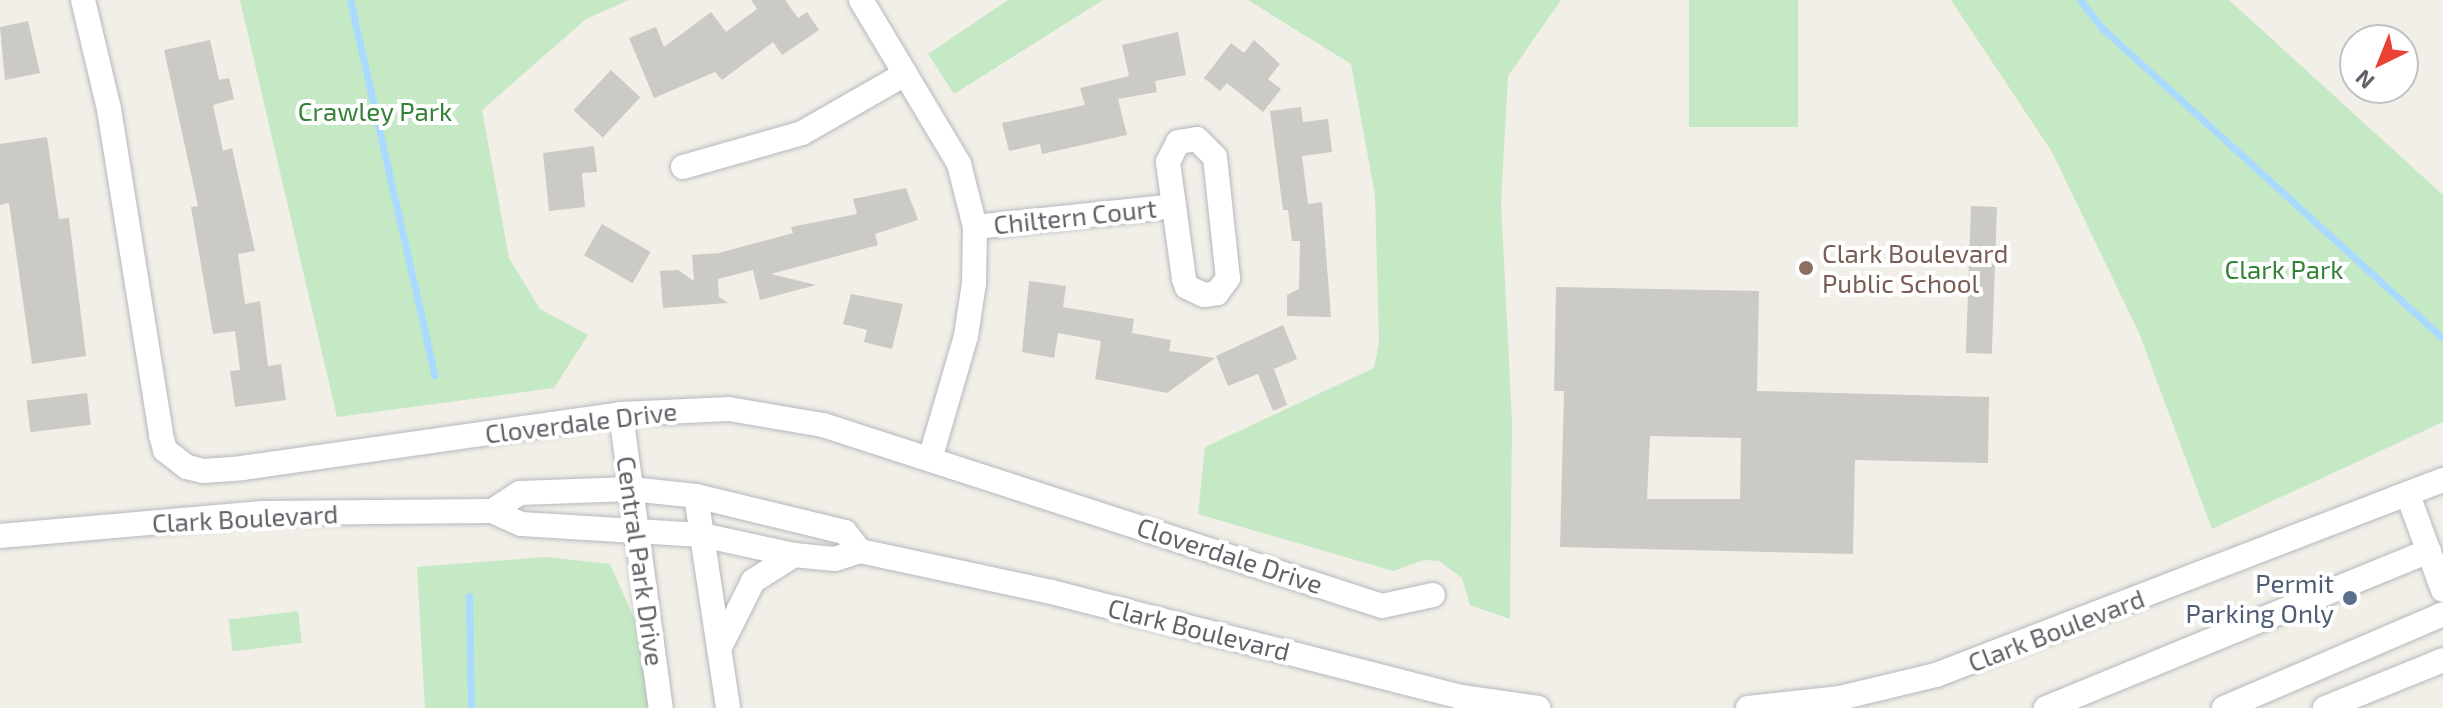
<!DOCTYPE html>
<html>
<head>
<meta charset="utf-8">
<style>
  body { margin:0 }
  #map { position:relative; width:2443px; height:708px; overflow:hidden; background:#f1efe8; font-family:"Exo 2",sans-serif }
  div>[style] { position:absolute }
  [style*='--x'] { left:calc(var(--x)*1px); top:calc(var(--y)*1px); width:calc(var(--w)*1px); rotate:calc(var(--a)*1deg) }
  .green>* { inset:0; background:#c5e8c5; transform-origin:0 0 }
  .stream>* { height:7px; margin:-3.5px; padding:0 3.5px; transform-origin:3.5px; border-radius:3.5px; background:#aadaff }
  .building>* { inset:0; background:#cccac5; transform-origin:0 0 }
  .roads { filter:drop-shadow(0 0 2px #b5b8bc) drop-shadow(0 0 2px #b5b8bc) }
  .minor>* { height:24px; margin:-12px; padding:0 12px; transform-origin:12px; border-radius:12px; background:#fff }
  .dots>* { width:22px; height:22px; translate:-50% -50%; box-sizing:border-box; border:4px solid #fff; border-radius:50% }
  span { translate:-50% -50%; white-space:nowrap; text-align:center; line-height:1.15; -webkit-text-stroke:8px #fff; paint-order:stroke }
  .park-label { font-size:26px; color:#348238 }
  .street-label { font-size:26px; color:#5f6368 }
  .education-label { font-size:26px; color:#785e54 }
  .left { translate:0 -50%; text-align:left }
  .service-label { font-size:26px; color:#4e5e75 }
  .right { translate:-100% -50%; text-align:right }
  .north { position:absolute; left:2339px; top:24px; width:80px; height:80px; box-sizing:border-box; background:#fff; border:2px solid #bfc1c3; border-radius:50%; rotate:223deg; font-size:22px; font-weight:700; line-height:32px; text-align:center; color:#5f6368 }
  .north::after { content:''; display:block; margin:auto; width:28px; height:36px; background:#ea4335; clip-path:polygon(50% 0,100% 100%,50% 72%,0 100%) }
</style>
</head>
<body>
<div id="map">
  <div class="green">
    <i style="clip-path:polygon(240px 0,629px 0,586px 19px,482px 110px,509px 258px,540px 309px,588px 335px,554px 388px,337px 417px)"></i>
    <i style="clip-path:polygon(1008px 0,1103px 0,954px 94px,928px 54px)"></i>
    <i style="clip-path:polygon(1248px 0,1561px 0,1508px 76px,1501px 203px,1512px 423px,1510px 619px,1470px 605px,1462px 578px,1439px 561px,1424px 560px,1393px 571px,1198px 514px,1205px 447px,1374px 368px,1379px 343px,1375px 195px,1351px 64px)"></i>
    <i style="left:1689px;top:0;width:109px;height:127px"></i>
    <i style="clip-path:polygon(1951px 0,2229px 0,2443px 195px,2443px 422px,2212px 529px,2139px 333px,2052px 152px)"></i>
    <i style="clip-path:polygon(546px 557px,610px 564px,635px 620px,648px 708px,425px 708px,417px 567px)"></i>
    <i style="left:298px;top:611px;width:32px;height:70px;rotate:83deg"></i>
  </div>
  <div class="stream">
    <i style="--x:350;--y:0;--w:385;--a:77.3"></i>
    <i style="--x:2080;--y:0;--w:37;--a:52"></i>
    <i style="--x:2103;--y:29;--w:459;--a:42.3"></i>
    <i style="--x:469;--y:596;--w:112;--a:89"></i>
  </div>
  <div class="building">
    <i style="clip-path:polygon(751px 0,785px 0,798px 18px,807px 12px,819px 30px,782px 55px,773px 42px,722px 80px,715px 72px,654px 98px,629px 38px,656px 27px,664px 47px,711px 12px,726px 32px,757px 9px)"></i>
    <i style="clip-path:polygon(28px 21px,40px 73px,5px 80px,0 27px)"></i>
    <i style="clip-path:polygon(1178px 32px,1186px 75px,1155px 81px,1157px 92px,1118px 99px,1127px 135px,1042px 154px,1040px 144px,1009px 151px,1002px 123px,1085px 105px,1080px 88px,1129px 76px,1122px 45px)"></i>
    <i style="clip-path:polygon(210px 40px,219px 80px,229px 78px,234px 99px,213px 105px,223px 151px,232px 148px,255px 251px,238px 254px,245px 304px,260px 301px,268px 366px,281px 364px,286px 400px,235px 407px,230px 371px,240px 370px,235px 331px,213px 334px,191px 207px,198px 206px,164px 50px)"></i>
    <i style="clip-path:polygon(1254px 40px,1280px 64px,1268px 79px,1281px 89px,1263px 112px,1227px 83px,1220px 91px,1204px 78px,1231px 43px,1244px 53px)"></i>
    <i style="left:611px;top:70px;width:40px;height:55px;rotate:43deg"></i>
    <i style="clip-path:polygon(1301px 107px,1303px 122px,1328px 119px,1332px 152px,1302px 156px,1308px 204px,1322px 202px,1331px 317px,1287px 316px,1287px 295px,1299px 289px,1300px 241px,1292px 241px,1288px 210px,1283px 210px,1270px 111px)"></i>
    <i style="clip-path:polygon(47px 137px,59px 219px,69px 218px,86px 356px,32px 364px,9px 203px,0 205px,0 144px)"></i>
    <i style="clip-path:polygon(594px 146px,597px 172px,582px 173px,585px 207px,549px 211px,543px 153px)"></i>
    <i style="clip-path:polygon(906px 188px,918px 220px,875px 234px,878px 245px,771px 274px,816px 285px,760px 300px,753px 270px,718px 279px,719px 297px,728px 303px,663px 308px,660px 271px,678px 270px,694px 281px,692px 255px,719px 253px,793px 233px,791px 227px,857px 214px,853px 199px)"></i>
    <i style="left:1971px;top:206px;width:26px;height:147px;rotate:2deg"></i>
    <i style="left:602px;top:224px;width:56px;height:36px;rotate:30deg"></i>
    <i style="clip-path:polygon(1029px 281px,1066px 286px,1063px 307px,1134px 319px,1132px 333px,1171px 340px,1169px 351px,1215px 358px,1167px 393px,1095px 379px,1101px 341px,1058px 333px,1054px 358px,1022px 352px)"></i>
    <i style="clip-path:polygon(evenodd,1556px 287px,1759px 291px,1757px 391px,1989px 397px,1988px 463px,1855px 460px,1853px 554px,1560px 547px,1564px 391px,1554px 391px,1556px 287px,1650px 436px,1741px 438px,1740px 499px,1647px 499px,1650px 436px)"></i>
    <i style="clip-path:polygon(851px 294px,903px 304px,892px 349px,864px 342px,867px 330px,843px 324px)"></i>
    <i style="clip-path:polygon(1283px 325px,1297px 359px,1274px 369px,1287px 405px,1273px 411px,1258px 374px,1228px 386px,1216px 356px)"></i>
    <i style="left:87px;top:393px;width:32px;height:61px;rotate:83deg"></i>
  </div>
  <div class="roads">
    <div class="minor">
      <i style="--x:83;--y:0;--w:112;--a:76.6"></i>
      <i style="--x:109;--y:109;--w:330;--a:80.9"></i>
      <i style="--x:161;--y:435;--w:16;--a:75"></i>
      <i style="--x:165;--y:450;--w:28;--a:38"></i>
      <i style="--x:187;--y:467;--w:16;--a:14"></i>
      <i style="--x:203;--y:471;--w:39;--a:-4"></i>
      <i style="--x:242;--y:468;--w:383;--a:-8.1"></i>
      <i style="--x:621;--y:414;--w:108;--a:-2.7"></i>
      <i style="--x:729;--y:409;--w:95;--a:9.7"></i>
      <i style="--x:823;--y:425;--w:588;--a:17.94"></i>
      <i style="--x:1382;--y:606;--w:52;--a:-12.2"></i>
      <i style="--x:861;--y:0;--w:191;--a:59.1"></i>
      <i style="--x:959;--y:164;--w:65;--a:75.7"></i>
      <i style="--x:975;--y:227;--w:56;--a:91"></i>
      <i style="--x:974;--y:283;--w:54;--a:98.6"></i>
      <i style="--x:966;--y:336;--w:128;--a:106.3"></i>
      <i style="--x:1197;--y:139;--w:25;--a:45"></i>
      <i style="--x:1215;--y:157;--w:122;--a:83.9"></i>
      <i style="--x:1228;--y:278;--w:19;--a:126"></i>
      <i style="--x:1217;--y:293;--w:13;--a:171"></i>
      <i style="--x:1204;--y:295;--w:19;--a:-155"></i>
      <i style="--x:1187;--y:287;--w:9;--a:-111"></i>
      <i style="--x:1184;--y:279;--w:118;--a:-97.8"></i>
      <i style="--x:1168;--y:162;--w:22;--a:-63"></i>
      <i style="--x:1178;--y:142;--w:19;--a:-9"></i>
      <i style="--x:683;--y:167;--w:124;--a:-15.9"></i>
      <i style="--x:802;--y:133;--w:119;--a:-29.8"></i>
      <i style="--x:975;--y:227;--w:200;--a:-6"></i>
      <i style="--x:621;--y:414;--w:297;--a:82.3"></i>
      <i style="--x:2408;--y:495;--w:101;--a:69.8"></i>
      <i style="--x:696;--y:496;--w:214;--a:81.4"></i>
      <i style="--x:492;--y:511;--w:33;--a:-33"></i>
      <i style="--x:520;--y:493;--w:111;--a:-2.1"></i>
      <i style="--x:631;--y:489;--w:65;--a:6.1"></i>
      <i style="--x:696;--y:496;--w:153;--a:13.6"></i>
      <i style="--x:845;--y:532;--w:24;--a:52"></i>
      <i style="--x:0;--y:536;--w:263;--a:-5"></i>
      <i style="--x:262;--y:513;--w:230;--a:-0.5"></i>
      <i style="--x:492;--y:511;--w:32;--a:24"></i>
      <i style="--x:521;--y:524;--w:181;--a:3.5"></i>
      <i style="--x:702;--y:535;--w:94;--a:12.3"></i>
      <i style="--x:794;--y:555;--w:41;--a:5.6"></i>
      <i style="--x:835;--y:559;--w:26;--a:-18"></i>
      <i style="--x:860;--y:551;--w:196;--a:12.1"></i>
      <i style="--x:1052;--y:592;--w:422;--a:14.4"></i>
      <i style="--x:1461;--y:697;--w:78;--a:8.1"></i>
      <i style="--x:719;--y:649;--w:76;--a:-63.4"></i>
      <i style="--x:753;--y:581;--w:49;--a:-32.4"></i>
      <i style="--x:1748;--y:708;--w:93;--a:-6.2"></i>
      <i style="--x:1840;--y:698;--w:99;--a:-13.5"></i>
      <i style="--x:1936;--y:675;--w:543;--a:-21.04"></i>
      <i style="--x:2046;--y:708;--w:414;--a:-22.3"></i>
      <i style="--x:2224;--y:708;--w:238;--a:-23.2"></i>
      <i style="--x:2325;--y:708;--w:127;--a:-22.1"></i>
    </div>
  </div>
  <div class="dots">
    <i style="left:1806px;top:268px;background:#8d6e63"></i>
    <i style="left:2350px;top:598px;background:#5c6f8a"></i>
  </div>
  <div class="park-label">
    <span style="left:375px;top:111px">Crawley Park</span>
    <span style="left:2284px;top:269px">Clark Park</span>
  </div>
  <div class="street-label">
    <span style="left:1075px;top:216px;rotate:-6deg">Chiltern Court</span>
    <span style="left:581px;top:422px;rotate:-7deg">Cloverdale Drive</span>
    <span style="left:245px;top:518px;rotate:-3deg">Clark Boulevard</span>
    <span style="left:1230px;top:555px;rotate:18deg">Cloverdale Drive</span>
    <span style="left:641px;top:561px;rotate:82deg">Central Park Drive</span>
    <span style="left:1199px;top:629px;rotate:14deg">Clark Boulevard</span>
    <span style="left:2056px;top:630px;rotate:-21deg">Clark Boulevard</span>
  </div>
  <div class="education-label">
    <span class="left" style="left:1822px;top:268px">Clark Boulevard<br>Public School</span>
  </div>
  <div class="service-label">
    <span class="right" style="left:2334px;top:598px">Permit<br>Parking Only</span>
  </div>
  <div class="north">N</div>
</div>
</body>
</html>
